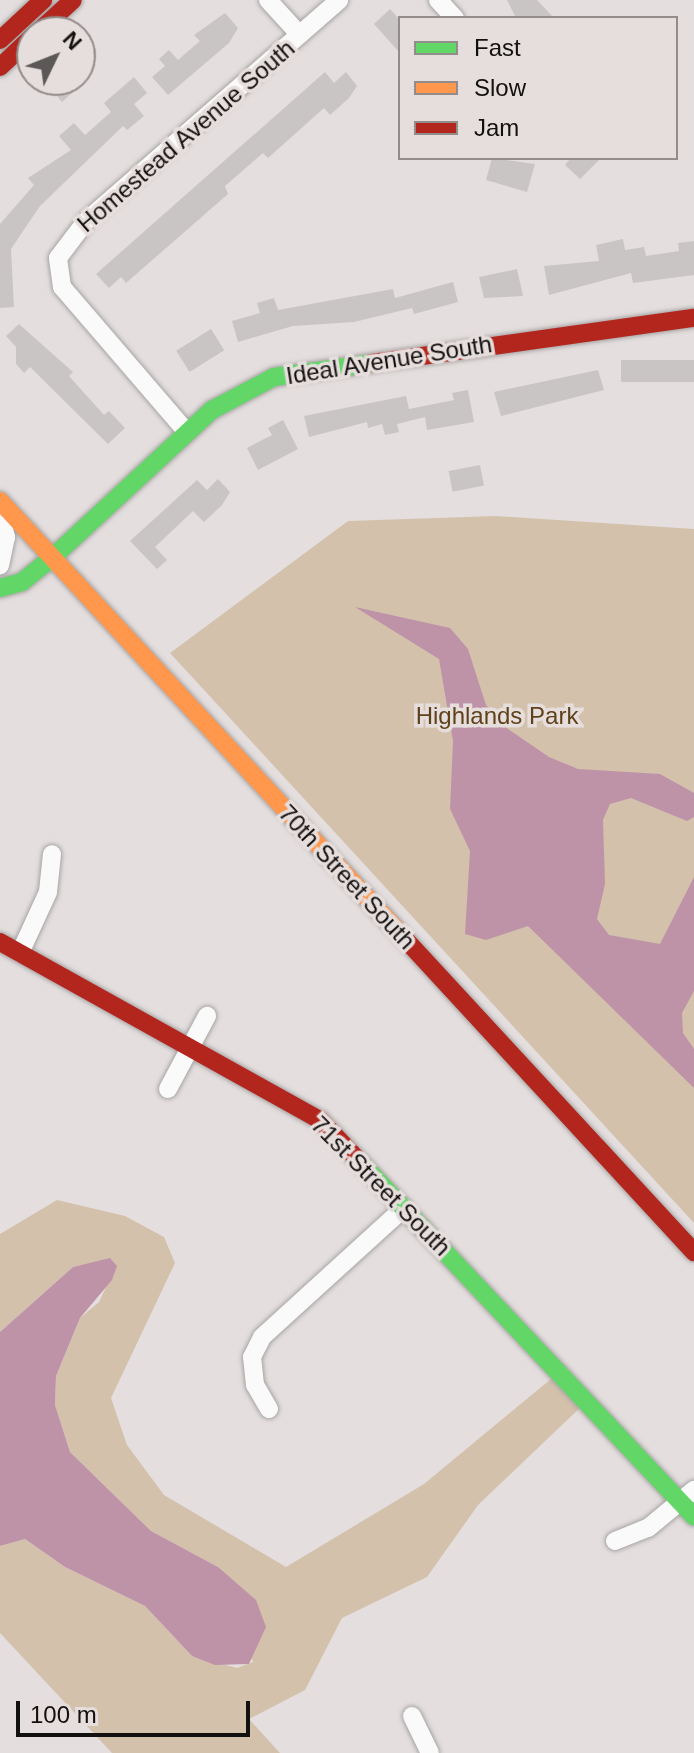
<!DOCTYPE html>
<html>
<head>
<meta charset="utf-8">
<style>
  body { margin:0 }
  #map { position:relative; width:694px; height:1753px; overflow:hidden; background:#e4dfde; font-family:Arial,sans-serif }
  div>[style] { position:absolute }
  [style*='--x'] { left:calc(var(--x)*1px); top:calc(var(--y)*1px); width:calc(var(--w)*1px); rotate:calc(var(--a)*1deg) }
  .green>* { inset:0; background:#d3c1ac }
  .water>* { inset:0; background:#be93a8 }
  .building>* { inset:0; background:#c9c5c5; transform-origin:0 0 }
  .roads { filter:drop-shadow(0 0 2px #a8a4a4) drop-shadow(0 0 2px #a8a4a4) }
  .street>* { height:18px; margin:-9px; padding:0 9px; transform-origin:9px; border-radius:9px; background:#fbfafa }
  .fast>* { height:18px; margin:-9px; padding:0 9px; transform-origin:9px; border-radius:9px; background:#63d668 }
  .slow>* { height:18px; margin:-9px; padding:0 9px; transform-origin:9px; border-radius:9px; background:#ff974d }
  .jam>* { height:18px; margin:-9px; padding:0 9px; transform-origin:9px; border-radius:9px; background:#b3261e }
  span { translate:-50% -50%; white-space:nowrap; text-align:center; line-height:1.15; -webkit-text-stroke:7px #e6dedc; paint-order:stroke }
  .street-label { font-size:24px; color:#131010 }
  .park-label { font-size:24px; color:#5f421a }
  .legend { position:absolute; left:398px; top:16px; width:280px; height:144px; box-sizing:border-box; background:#e6dedc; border:2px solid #928c8a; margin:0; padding:10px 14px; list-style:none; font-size:24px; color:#131010 }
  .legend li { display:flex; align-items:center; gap:16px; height:40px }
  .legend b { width:40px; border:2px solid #928c8a }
  .north { position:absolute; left:16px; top:16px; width:80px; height:80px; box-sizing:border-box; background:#e6dedc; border:2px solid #928c8a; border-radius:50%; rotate:47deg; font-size:22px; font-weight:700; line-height:32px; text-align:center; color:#131010 }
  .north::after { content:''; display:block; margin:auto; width:28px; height:36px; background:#5c5858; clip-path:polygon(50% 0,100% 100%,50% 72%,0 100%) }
  .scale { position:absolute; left:16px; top:1701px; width:234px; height:36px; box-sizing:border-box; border:4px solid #131010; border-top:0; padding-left:10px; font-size:24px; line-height:28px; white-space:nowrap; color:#131010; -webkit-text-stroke:6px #e6dedc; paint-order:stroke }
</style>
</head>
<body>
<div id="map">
  <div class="green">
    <i style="clip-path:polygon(496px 516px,694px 529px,694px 1223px,170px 653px,348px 521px)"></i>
    <i style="clip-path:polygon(57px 1200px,125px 1216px,164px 1237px,175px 1263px,111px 1398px,127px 1445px,164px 1495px,286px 1567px,424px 1484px,557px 1374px,584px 1404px,478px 1505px,427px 1577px,342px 1618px,305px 1690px,249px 1719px,280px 1753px,112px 1753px,0 1633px,0 1546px,25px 1539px,65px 1567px,145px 1606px,192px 1656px,237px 1668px,253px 1662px,218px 1567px,151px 1531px,70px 1452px,55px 1405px,56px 1376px,80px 1318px,99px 1302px,116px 1266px,110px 1259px,73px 1267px,0 1332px,0 1234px)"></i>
  </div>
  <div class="water">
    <i style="clip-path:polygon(355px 607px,450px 628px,468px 649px,486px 705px,508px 729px,549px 757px,578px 769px,660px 774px,694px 793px,694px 817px,687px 821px,631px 798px,610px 804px,603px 820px,605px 884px,597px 919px,609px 935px,660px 944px,694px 877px,694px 991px,682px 1013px,683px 1033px,694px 1049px,694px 1088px,528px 926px,486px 940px,465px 934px,470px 851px,450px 809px,453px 741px,439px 659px)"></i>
    <i style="clip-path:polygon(110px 1258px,117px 1266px,112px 1280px,80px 1318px,56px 1376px,55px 1405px,70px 1452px,151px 1531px,218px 1567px,256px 1600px,266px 1627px,249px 1664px,215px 1665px,192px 1656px,145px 1606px,65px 1567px,25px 1539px,0 1546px,0 1332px,73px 1267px)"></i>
  </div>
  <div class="building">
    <i style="clip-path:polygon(507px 0,537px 0,554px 18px,516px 18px)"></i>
    <i style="clip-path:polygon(390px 9px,400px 20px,400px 53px,374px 24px)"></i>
    <i style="clip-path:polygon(225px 13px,238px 28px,229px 43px,168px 95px,152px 77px,165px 66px,159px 59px,169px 50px,178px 60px,200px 41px,194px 35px)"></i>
    <i style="clip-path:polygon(325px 72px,334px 83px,346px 72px,357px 86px,349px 98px,330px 115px,324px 108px,268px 158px,263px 153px,225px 186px,228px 194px,126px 283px,121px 277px,109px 288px,96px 274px)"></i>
    <i style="clip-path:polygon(134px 77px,147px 93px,134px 104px,144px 116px,127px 130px,123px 126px,40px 206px,11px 249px,14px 307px,0 308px,0 224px,34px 185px,28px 178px,71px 150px,59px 136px,74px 123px,85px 135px,111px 112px,104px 103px)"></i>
    <i style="clip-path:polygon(56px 80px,66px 80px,75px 90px,62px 102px,49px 86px)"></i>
    <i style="clip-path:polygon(492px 158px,535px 164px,527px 192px,486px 180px)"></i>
    <i style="clip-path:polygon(571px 158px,601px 158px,580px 179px,565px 165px)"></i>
    <i style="clip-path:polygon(623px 239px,625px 250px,644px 247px,646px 256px,679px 251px,678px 243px,694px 241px,694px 275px,633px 283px,631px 273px,549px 295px,544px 266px,599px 261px,596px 245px)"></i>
    <i style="clip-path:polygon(517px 269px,523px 296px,484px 298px,479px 277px)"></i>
    <i style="clip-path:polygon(453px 282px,458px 302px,414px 314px,412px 308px,354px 322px,293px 326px,238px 342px,232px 321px,260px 313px,257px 303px,274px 298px,278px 310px,393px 289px,395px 298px)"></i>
    <i style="clip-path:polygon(19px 324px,73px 372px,69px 376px,104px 415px,109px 411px,125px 428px,108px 444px,30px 367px,24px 373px,16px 364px,16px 347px,6px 336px)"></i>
    <i style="left:211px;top:329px;width:25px;height:41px;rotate:58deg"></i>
    <i style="left:694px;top:360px;width:22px;height:73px;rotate:90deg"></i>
    <i style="clip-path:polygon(598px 370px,604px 390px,501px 416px,494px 392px)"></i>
    <i style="clip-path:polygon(468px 390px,474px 422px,427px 430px,425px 417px,397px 424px,399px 432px,385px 435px,382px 424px,368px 428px,367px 422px,309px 437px,304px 416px,406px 396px,409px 409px,454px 400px,452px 393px)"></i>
    <i style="clip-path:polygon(283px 420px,298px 449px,258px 470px,247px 448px,272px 435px,268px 428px)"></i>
    <i style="left:480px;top:465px;width:21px;height:32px;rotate:79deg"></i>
    <i style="clip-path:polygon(218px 479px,230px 492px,222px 505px,204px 522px,193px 511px,155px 547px,167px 560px,157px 569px,130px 541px,197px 480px,207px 490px)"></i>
  </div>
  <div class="roads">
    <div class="street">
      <i style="--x:268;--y:0;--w:47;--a:47.6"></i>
      <i style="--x:438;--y:0;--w:25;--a:47"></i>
      <i style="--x:185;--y:430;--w:189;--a:-130.7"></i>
      <i style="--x:62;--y:287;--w:29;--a:-98"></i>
      <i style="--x:58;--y:258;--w:46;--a:-52.9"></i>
      <i style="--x:86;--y:221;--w:336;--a:-41.1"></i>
      <i style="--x:0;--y:513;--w:25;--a:76"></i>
      <i style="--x:6;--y:537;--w:29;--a:102"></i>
      <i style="--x:20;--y:953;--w:67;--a:-65.3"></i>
      <i style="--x:48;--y:892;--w:38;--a:-84"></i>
      <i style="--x:168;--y:1089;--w:83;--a:-61.9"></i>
      <i style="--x:269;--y:1409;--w:28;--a:-120"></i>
      <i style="--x:255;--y:1385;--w:28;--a:-96"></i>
      <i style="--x:252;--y:1357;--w:22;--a:-63"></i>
      <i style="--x:262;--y:1337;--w:192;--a:-42.3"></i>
      <i style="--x:615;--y:1541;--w:35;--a:-22"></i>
      <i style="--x:648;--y:1528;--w:60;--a:-39.6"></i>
      <i style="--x:412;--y:1716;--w:41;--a:64.1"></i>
    </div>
    <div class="fast">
      <i style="--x:0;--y:588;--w:23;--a:-15"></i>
      <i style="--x:22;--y:582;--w:40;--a:-39"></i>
      <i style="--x:53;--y:557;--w:217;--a:-42.8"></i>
      <i style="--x:212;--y:410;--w:70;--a:-28"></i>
      <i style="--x:274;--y:377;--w:99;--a:-8.1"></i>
      <i style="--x:360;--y:1162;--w:487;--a:46.7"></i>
    </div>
    <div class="slow">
      <i style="--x:0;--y:501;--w:598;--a:47.24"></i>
    </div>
    <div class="jam">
      <i style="--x:38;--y:32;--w:47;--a:-42.4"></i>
      <i style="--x:0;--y:40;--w:59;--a:-42.9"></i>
      <i style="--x:0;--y:67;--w:44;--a:-43.2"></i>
      <i style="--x:372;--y:363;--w:325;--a:-8"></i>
      <i style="--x:406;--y:940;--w:425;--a:47.3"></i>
      <i style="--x:0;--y:942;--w:366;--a:29.1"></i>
      <i style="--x:320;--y:1120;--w:58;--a:46.4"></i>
    </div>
  </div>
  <div class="street-label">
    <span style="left:186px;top:136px;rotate:-41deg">Homestead Avenue South</span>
    <span style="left:389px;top:360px;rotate:-9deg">Ideal Avenue South</span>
    <span style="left:347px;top:877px;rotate:47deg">70th Street South</span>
    <span style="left:381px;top:1186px;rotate:45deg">71st Street South</span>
  </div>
  <div class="park-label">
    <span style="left:497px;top:716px">Highlands Park</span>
  </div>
  <ul class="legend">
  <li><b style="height:10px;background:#63d668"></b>Fast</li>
  <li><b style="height:10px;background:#ff974d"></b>Slow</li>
  <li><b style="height:10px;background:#b3261e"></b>Jam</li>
  </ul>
  <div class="north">N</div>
  <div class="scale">100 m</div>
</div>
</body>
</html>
